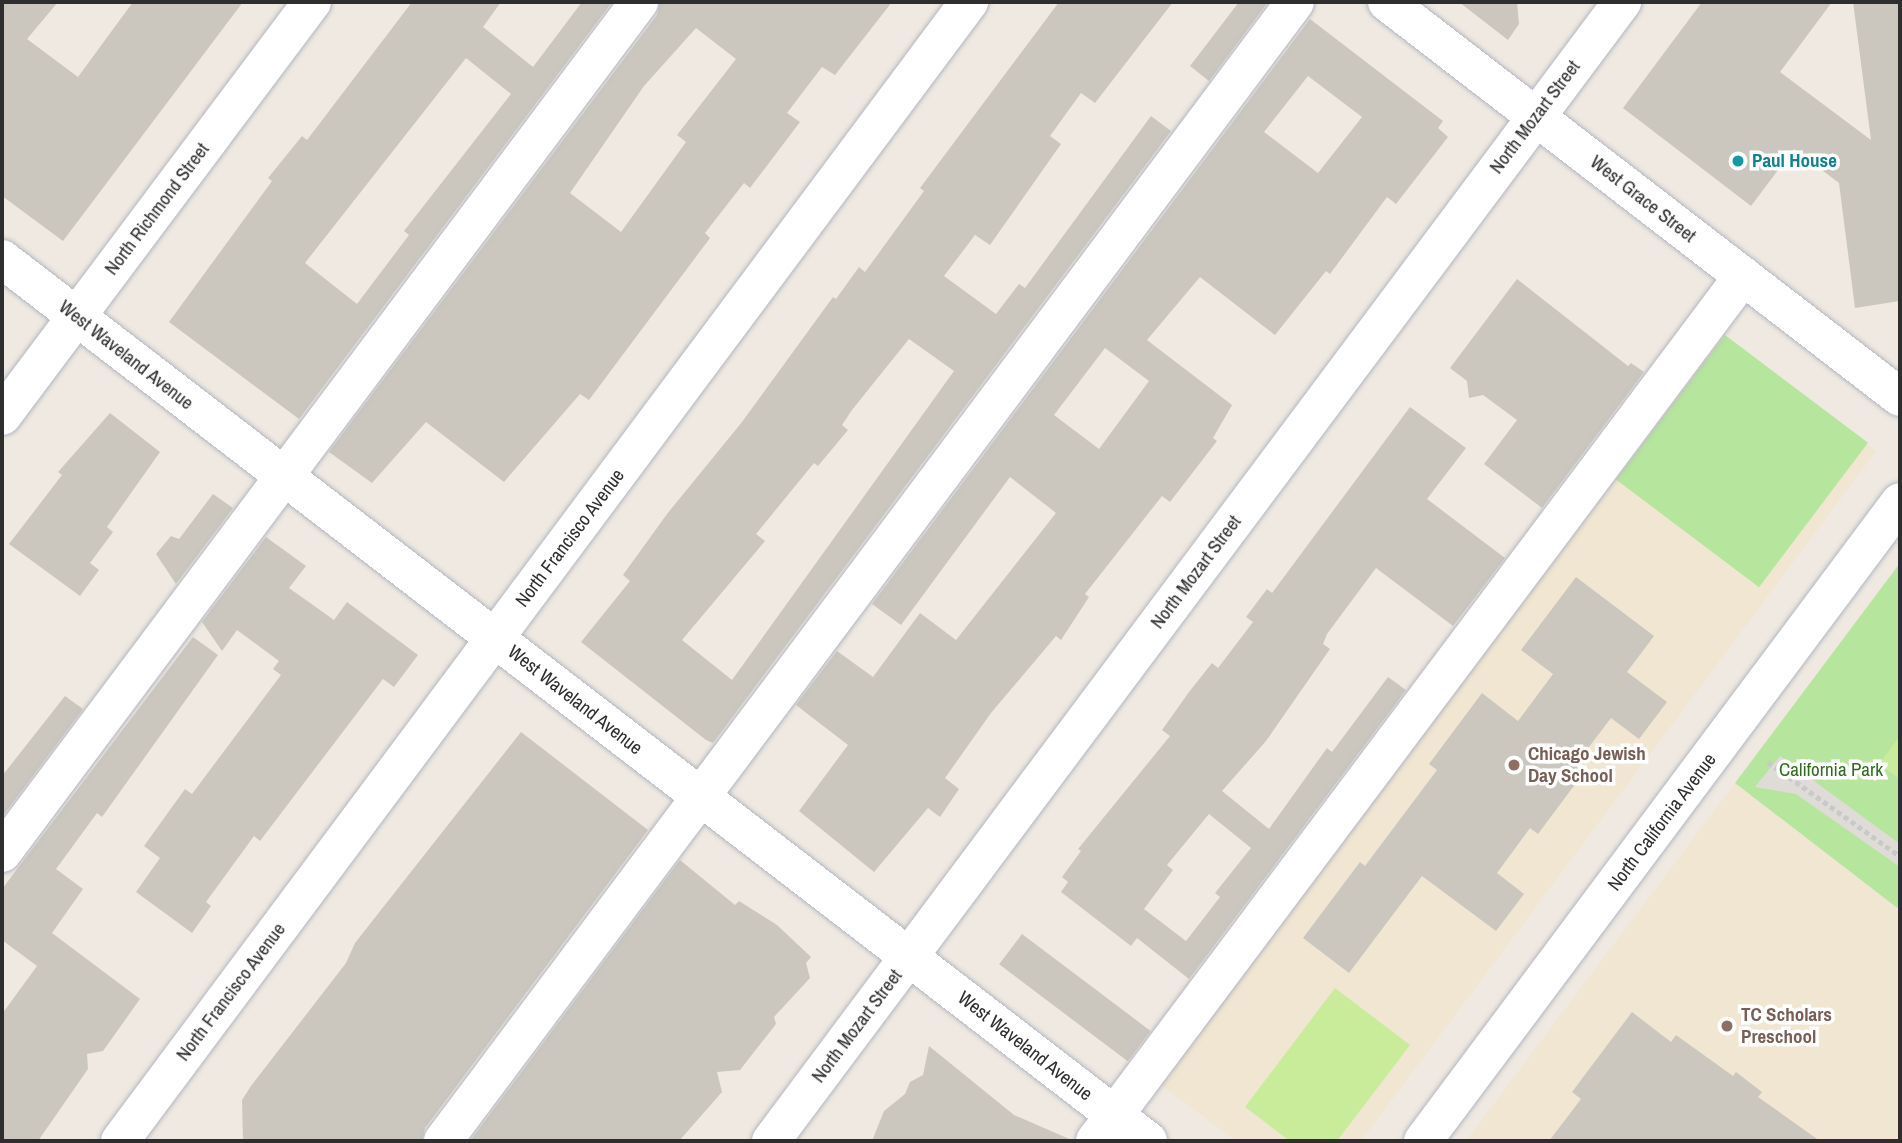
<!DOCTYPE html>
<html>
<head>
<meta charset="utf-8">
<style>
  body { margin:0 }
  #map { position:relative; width:1902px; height:1143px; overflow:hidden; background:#efe9e1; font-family:"Archivo Narrow",sans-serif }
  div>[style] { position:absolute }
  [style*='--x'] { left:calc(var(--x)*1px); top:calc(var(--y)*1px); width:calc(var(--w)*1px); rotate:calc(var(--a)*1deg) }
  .education>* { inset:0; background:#f0e6d1 }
  .green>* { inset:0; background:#b6e59e; transform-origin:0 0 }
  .pitch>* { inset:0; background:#c9ec9a }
  .plaza>* { inset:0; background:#dfdcd8 }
  .building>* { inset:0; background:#cbc7bf; transform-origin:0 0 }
  .path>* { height:4.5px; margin-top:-2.25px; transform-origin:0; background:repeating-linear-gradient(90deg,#c9c9c9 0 5px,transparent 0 8.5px) }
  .roads { filter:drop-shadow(0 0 2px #b4b7c1) drop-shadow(0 0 2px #b4b7c1) }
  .minor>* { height:38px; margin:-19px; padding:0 19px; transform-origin:19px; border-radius:19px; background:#fff }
  .dots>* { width:19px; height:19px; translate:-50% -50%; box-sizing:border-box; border:4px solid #fff; border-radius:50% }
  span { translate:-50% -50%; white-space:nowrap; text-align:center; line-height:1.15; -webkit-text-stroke:7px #fff; paint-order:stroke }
  .street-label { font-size:19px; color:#2e2e2e }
  .culture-label { font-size:19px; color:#0d838f; font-weight:700 }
  .left { translate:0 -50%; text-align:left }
  .education-label { font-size:19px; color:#785e54; font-weight:700 }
  .park-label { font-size:19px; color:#2c6e1b }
  .frame { position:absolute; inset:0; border:4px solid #2e2e2e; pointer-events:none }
</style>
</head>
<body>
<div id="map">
  <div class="education">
    <i style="clip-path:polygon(1712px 325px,1876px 451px,1361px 1141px,1236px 1141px,1153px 1079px)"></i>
    <i style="clip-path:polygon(1735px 783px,1900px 910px,1900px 1141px,1466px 1141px)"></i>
  </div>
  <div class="green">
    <i style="left:1725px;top:335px;width:179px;height:181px;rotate:37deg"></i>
    <i style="clip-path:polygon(1900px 563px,1900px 910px,1735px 783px)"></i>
  </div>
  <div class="pitch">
    <i style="clip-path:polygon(1900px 736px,1900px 779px,1879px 764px)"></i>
    <i style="clip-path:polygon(1335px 988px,1410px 1045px,1337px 1141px,1290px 1141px,1245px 1107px)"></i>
  </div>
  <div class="plaza">
    <i style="clip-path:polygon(1780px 756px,1900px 844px,1900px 867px,1796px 794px,1755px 787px)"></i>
  </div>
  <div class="building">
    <i style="clip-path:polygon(2px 2px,58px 2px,27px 39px,78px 77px,133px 2px,243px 2px,63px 241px,2px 196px)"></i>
    <i style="clip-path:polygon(evenodd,412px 2px,501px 2px,483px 27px,533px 67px,582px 2px,612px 2px,299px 419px,169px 322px,272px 181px,268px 178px,302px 136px,307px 140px,412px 2px,466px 58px,511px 94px,404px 231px,409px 235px,357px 304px,305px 263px,466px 58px)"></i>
    <i style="clip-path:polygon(evenodd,660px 2px,892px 2px,835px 75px,822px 67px,787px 113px,800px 122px,750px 188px,744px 183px,705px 233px,710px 238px,589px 400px,580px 394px,504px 482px,426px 422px,372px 483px,329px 452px,657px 15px,660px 2px,696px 28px,736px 59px,677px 135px,686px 142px,621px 232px,570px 193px,644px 86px,696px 28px)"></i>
    <i style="clip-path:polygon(evenodd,1059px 2px,1173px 2px,1095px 103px,1081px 93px,1050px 136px,1061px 144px,990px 245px,975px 235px,944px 276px,996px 314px,1019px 284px,1025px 288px,1151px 116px,1171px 131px,713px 743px,706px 740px,581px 642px,630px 581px,623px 575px,667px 514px,742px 422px,833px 297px,836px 299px,859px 267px,865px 272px,924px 191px,920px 188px,1059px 2px,909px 339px,954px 371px,732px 680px,682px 640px,765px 541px,756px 534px,814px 463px,818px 466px,848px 430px,842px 425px,852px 410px,909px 339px)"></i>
    <i style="clip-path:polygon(1239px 2px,1268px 2px,1209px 81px,1190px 66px)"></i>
    <i style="clip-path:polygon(1459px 2px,1517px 2px,1519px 24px,1508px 40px)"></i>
    <i style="clip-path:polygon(1702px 2px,1832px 2px,1780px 72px,1871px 140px,1853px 2px,1900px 2px,1900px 301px,1855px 308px,1839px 183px,1794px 149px,1751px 206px,1623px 108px)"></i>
    <i style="clip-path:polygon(evenodd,1310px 19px,1443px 121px,1438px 128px,1448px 137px,1396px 204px,1387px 197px,1330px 274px,1326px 271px,1275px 335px,1200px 277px,1147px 340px,1232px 405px,1213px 438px,1217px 441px,1170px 502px,1162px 496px,1085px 594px,1089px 597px,1061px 640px,1056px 636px,991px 713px,945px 778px,959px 789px,940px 817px,928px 808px,874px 872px,799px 811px,848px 745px,796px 705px,837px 651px,873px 677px,920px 613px,956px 640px,1056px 513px,1010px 477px,901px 625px,872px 604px,1310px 19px,1308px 76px,1362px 117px,1318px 173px,1264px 132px,1308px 76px,1310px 19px,1105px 348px,1149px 381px,1099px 449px,1054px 415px,1105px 348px)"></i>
    <i style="clip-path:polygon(1517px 279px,1628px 366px,1631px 363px,1644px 372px,1542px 508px,1484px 464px,1517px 420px,1483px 395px,1469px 398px,1467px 381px,1450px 368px)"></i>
    <i style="clip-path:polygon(evenodd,1410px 407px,1466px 448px,1427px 499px,1505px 558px,1453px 626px,1376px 568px,1327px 634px,1323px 644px,1330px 649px,1266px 741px,1222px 791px,1269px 829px,1327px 748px,1332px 752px,1388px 677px,1406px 690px,1189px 979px,1137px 938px,1131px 946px,1061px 892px,1068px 882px,1062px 877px,1081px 851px,1078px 849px,1170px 736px,1162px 730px,1189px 692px,1212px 663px,1218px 668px,1253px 622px,1246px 617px,1267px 589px,1272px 593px,1410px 407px,1209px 814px,1251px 848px,1215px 893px,1220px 897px,1186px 941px,1144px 909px,1173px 870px,1167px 865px,1209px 814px)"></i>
    <i style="clip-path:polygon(110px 413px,160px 452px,107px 527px,113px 532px,90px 563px,99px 570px,80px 596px,9px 544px,62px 475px,58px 472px)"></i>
    <i style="clip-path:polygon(213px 494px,233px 508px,176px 584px,156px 554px,171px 536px,179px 539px)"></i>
    <i style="clip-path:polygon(266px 537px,306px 566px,289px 588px,334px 620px,347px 602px,418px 655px,394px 687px,383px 679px,260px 841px,254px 836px,206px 902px,211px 906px,192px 933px,136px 892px,160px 858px,144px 846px,185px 789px,192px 794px,281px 675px,273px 669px,279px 661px,237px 630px,222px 651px,202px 622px)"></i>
    <i style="clip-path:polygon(1576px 577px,1654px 636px,1627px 672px,1667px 702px,1639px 739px,1611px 718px,1576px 764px,1585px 771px,1538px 834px,1530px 828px,1497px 873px,1524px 894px,1496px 931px,1422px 876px,1349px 973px,1303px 938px,1360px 862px,1365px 866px,1437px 770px,1429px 764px,1482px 693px,1518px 721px,1553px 674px,1521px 650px)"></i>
    <i style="clip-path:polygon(193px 637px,218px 655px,102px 817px,97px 813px,56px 869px,83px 889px,52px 933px,140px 999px,103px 1051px,87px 1054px,88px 1069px,38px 1141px,2px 1141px,2px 1014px,37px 966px,2px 940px,2px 889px)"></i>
    <i style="clip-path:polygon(65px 696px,83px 709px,2px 817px,2px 776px)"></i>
    <i style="clip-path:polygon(521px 732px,648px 830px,425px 1128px,422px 1141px,243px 1141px,242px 1100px,251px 1086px,346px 963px,355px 943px)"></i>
    <i style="clip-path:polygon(680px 860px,735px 905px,739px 901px,777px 925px,811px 957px,806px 963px,810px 978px,774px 1017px,776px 1024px,740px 1070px,717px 1072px,722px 1092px,679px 1141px,470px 1141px)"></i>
    <i style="left:1022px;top:934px;width:161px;height:38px;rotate:37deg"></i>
    <i style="clip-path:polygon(1632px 1012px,1671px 1042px,1676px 1035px,1733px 1076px,1736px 1072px,1762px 1092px,1758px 1097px,1820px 1141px,1549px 1141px,1581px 1099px,1572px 1092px)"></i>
    <i style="clip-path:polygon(929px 1046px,1014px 1115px,1074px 1141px,872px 1141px,884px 1111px,905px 1094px,910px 1082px,923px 1075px)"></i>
  </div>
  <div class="path">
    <i style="--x:1768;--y:762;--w:162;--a:35.5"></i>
  </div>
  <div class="roads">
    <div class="minor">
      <i style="--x:1387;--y:2;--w:647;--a:37.6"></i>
      <i style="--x:2;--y:259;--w:1446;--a:37.58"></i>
      <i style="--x:2;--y:416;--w:517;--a:-53.17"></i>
      <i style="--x:2;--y:853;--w:1063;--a:-53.18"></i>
      <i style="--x:120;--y:1141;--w:1421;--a:-53.3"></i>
      <i style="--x:443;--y:1141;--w:1422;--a:-53.2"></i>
      <i style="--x:771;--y:1141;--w:1422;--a:-53.23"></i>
      <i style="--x:1095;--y:1141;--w:1081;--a:-53.16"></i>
      <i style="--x:1423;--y:1141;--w:797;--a:-53.26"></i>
    </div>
  </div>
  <div class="dots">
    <i style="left:1738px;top:161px;background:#0f9aa8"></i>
    <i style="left:1514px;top:765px;background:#8d6e63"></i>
    <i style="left:1727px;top:1026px;background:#8d6e63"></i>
  </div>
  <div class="street-label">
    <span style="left:1535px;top:117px;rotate:-53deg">North Mozart Street</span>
    <span style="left:1643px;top:199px;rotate:38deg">West Grace Street</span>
    <span style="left:157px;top:209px;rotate:-53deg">North Richmond Street</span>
    <span style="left:126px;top:355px;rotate:38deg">West Waveland Avenue</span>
    <span style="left:570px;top:538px;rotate:-53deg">North Francisco Avenue</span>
    <span style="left:1196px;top:572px;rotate:-53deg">North Mozart Street</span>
    <span style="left:575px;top:700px;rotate:38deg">West Waveland Avenue</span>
    <span style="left:1662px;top:822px;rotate:-53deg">North California Avenue</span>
    <span style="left:231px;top:992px;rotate:-53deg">North Francisco Avenue</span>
    <span style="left:857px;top:1026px;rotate:-53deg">North Mozart Street</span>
    <span style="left:1025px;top:1046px;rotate:38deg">West Waveland Avenue</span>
  </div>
  <div class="culture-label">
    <span class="left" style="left:1752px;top:161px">Paul House</span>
  </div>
  <div class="education-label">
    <span class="left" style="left:1528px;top:765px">Chicago Jewish<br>Day School</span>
    <span class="left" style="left:1741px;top:1026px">TC Scholars<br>Preschool</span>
  </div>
  <div class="park-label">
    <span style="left:1831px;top:770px">California Park</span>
  </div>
  <div class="frame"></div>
</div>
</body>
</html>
